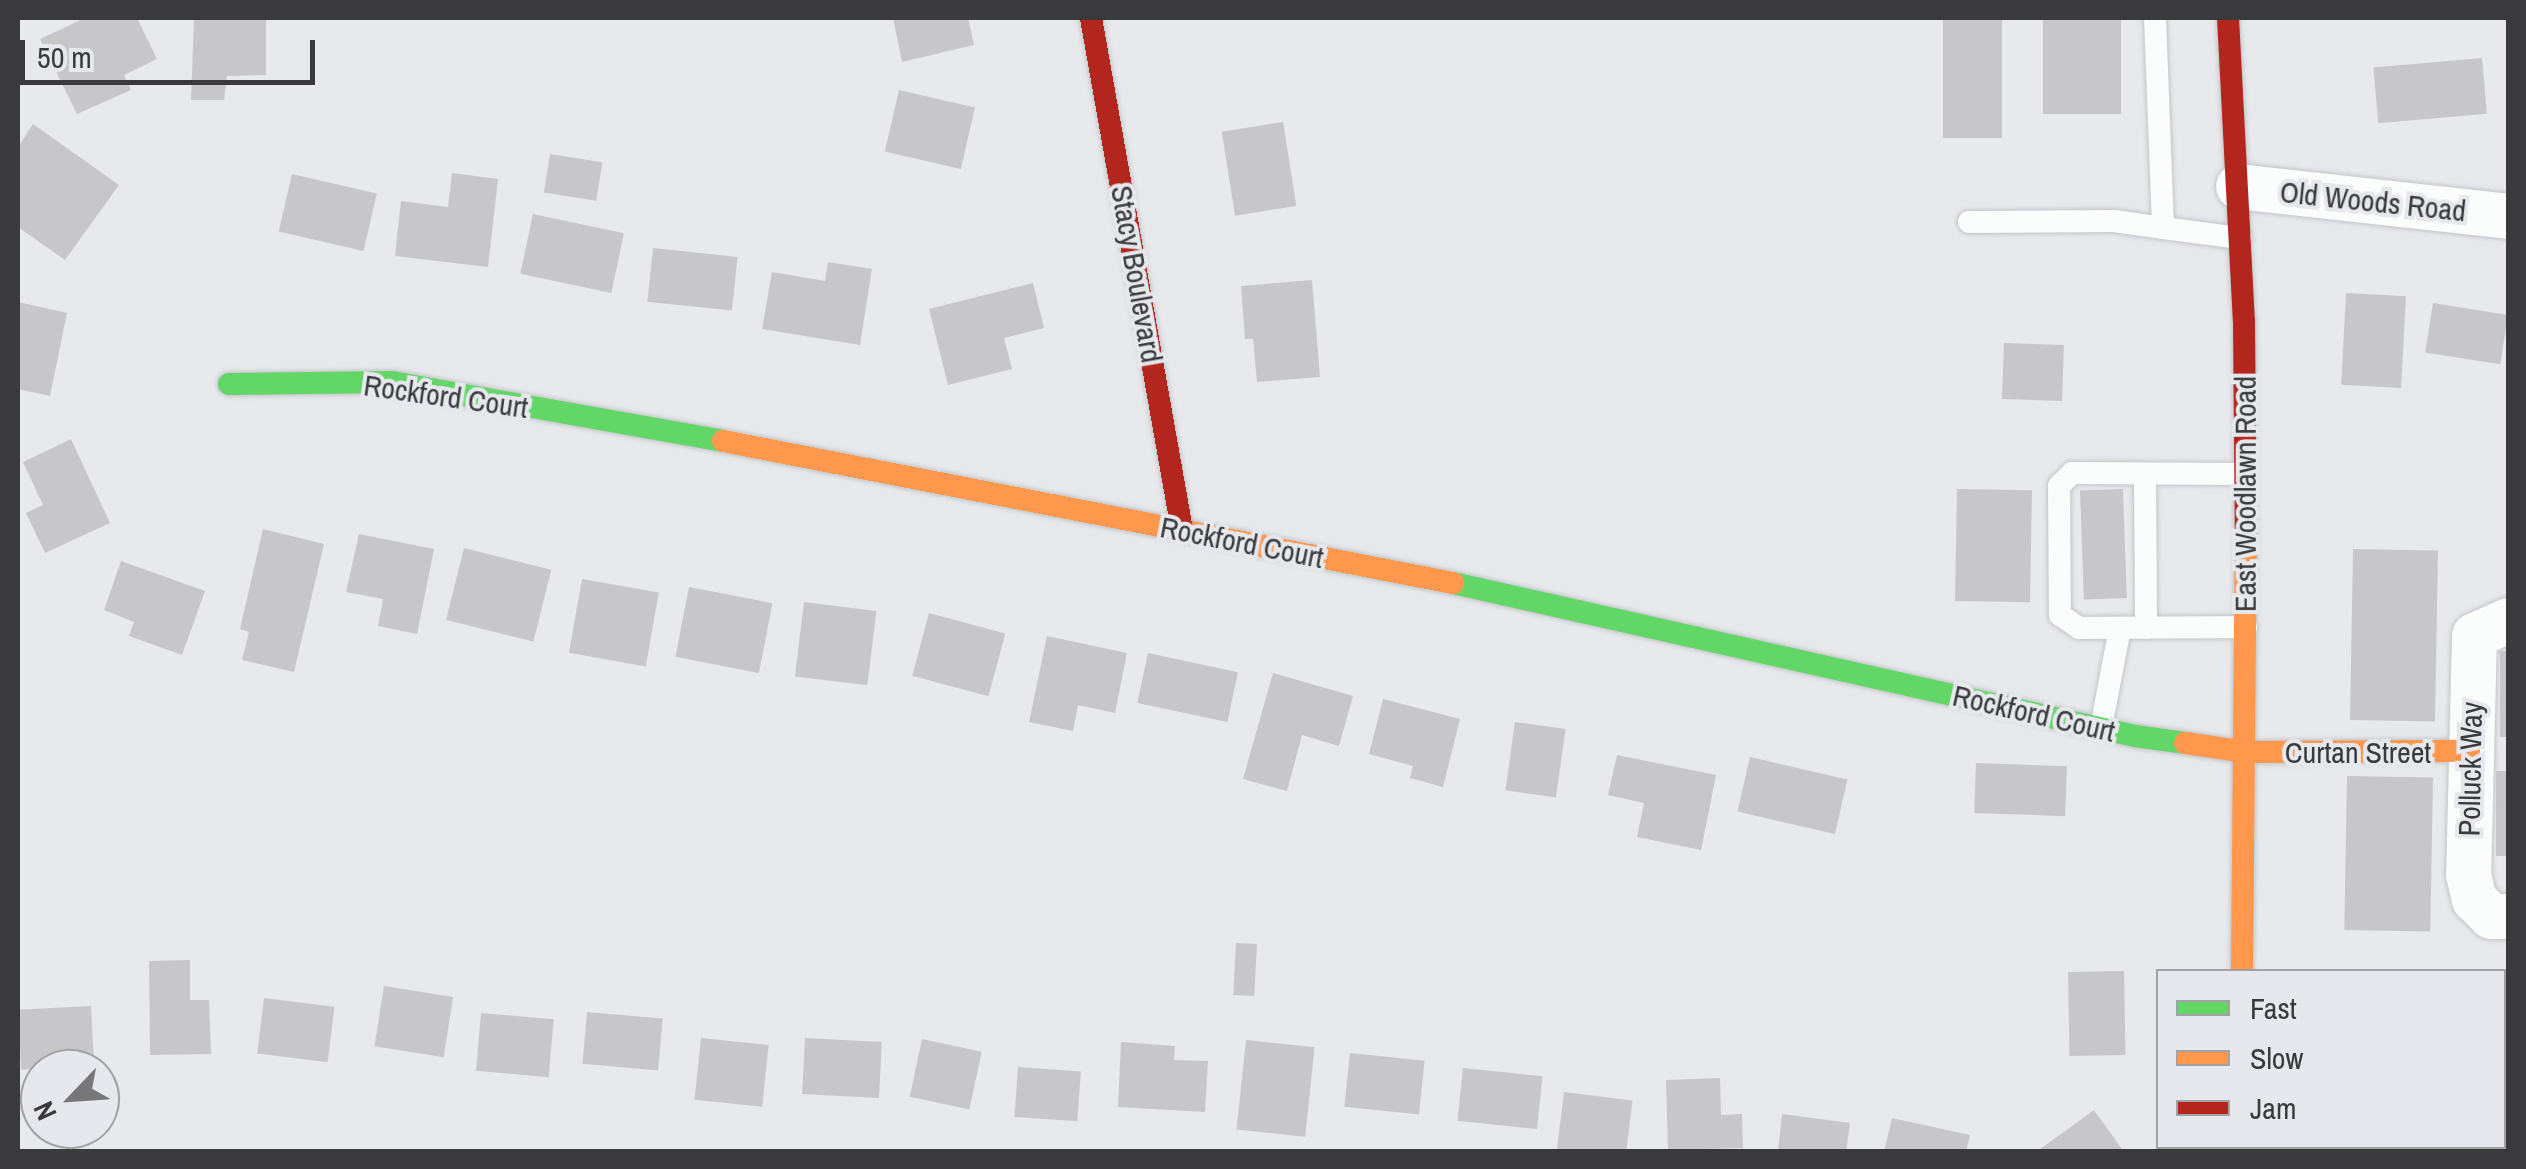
<!DOCTYPE html>
<html>
<head>
<meta charset="utf-8">
<style>
  body { margin:0 }
  #map { position:relative; width:2526px; height:1169px; overflow:hidden; background:#e7e9ec; font-family:"Archivo Narrow",sans-serif }
  div>[style] { position:absolute }
  [style*='--x'] { left:calc(var(--x)*1px); top:calc(var(--y)*1px); width:calc(var(--w)*1px); rotate:calc(var(--a)*1deg) }
  .building>* { inset:0; background:#c7c7ca; transform-origin:0 0 }
  .roads { filter:drop-shadow(0 0 2px #c3c5c7) drop-shadow(0 0 2px #c3c5c7) }
  .lane>* { height:22px; margin:-11px; padding:0 11px; transform-origin:11px; border-radius:11px; background:#fbfcfc }
  .street>* { height:45px; margin:-22.5px; padding:0 22.5px; transform-origin:22.5px; border-radius:22.5px; background:#fbfcfc }
  .fast>* { height:22px; margin:-11px; padding:0 11px; transform-origin:11px; border-radius:11px; background:#63d668 }
  .slow>* { height:22px; margin:-11px; padding:0 11px; transform-origin:11px; border-radius:11px; background:#ff974d }
  .jam>* { height:22px; margin:-11px; padding:0 11px; transform-origin:11px; border-radius:11px; background:#b3261e }
  span { translate:-50% -50%; white-space:nowrap; text-align:center; line-height:1.15; -webkit-text-stroke:8px #e6e8ed; paint-order:stroke }
  .street-label { font-size:30px; color:#3a3a3c }
  .frame { position:absolute; inset:0; border:20px solid #3a3a3c; pointer-events:none }
  .legend { position:absolute; left:2156px; top:969px; width:350px; height:180px; box-sizing:border-box; background:#e6e8ed; border:2px solid #a1a2a6; margin:0; padding:12px 18px; list-style:none; font-size:30px; color:#3a3a3c }
  .legend li { display:flex; align-items:center; gap:20px; height:50px }
  .legend b { width:50px; border:2px solid #a1a2a6 }
  .north { position:absolute; left:20px; top:1049px; width:100px; height:100px; box-sizing:border-box; background:#e6e8ed; border:2px solid #a1a2a6; border-radius:50%; rotate:245deg; font-size:28px; font-weight:700; line-height:40px; text-align:center; color:#3a3a3c }
  .north::after { content:''; display:block; margin:auto; width:35px; height:45px; background:#77777a; clip-path:polygon(50% 0,100% 100%,50% 72%,0 100%) }
  .scale { position:absolute; left:20px; top:40px; width:295px; height:45px; box-sizing:border-box; border:5px solid #3a3a3c; border-top:0; padding-left:12px; font-size:30px; line-height:35px; white-space:nowrap; color:#3a3a3c; -webkit-text-stroke:8px #e6e8ed; paint-order:stroke }
</style>
</head>
<body>
<div id="map">
  <div class="building">
    <i style="clip-path:polygon(85px 18px,137px 18px,157px 59px,124px 75px,131px 90px,77px 114px,40px 39px)"></i>
    <i style="clip-path:polygon(194px 18px,266px 18px,266px 75px,227px 76px,224px 100px,191px 100px)"></i>
    <i style="clip-path:polygon(893px 18px,968px 18px,974px 45px,902px 62px)"></i>
    <i style="left:1943px;top:18px;width:59px;height:120px"></i>
    <i style="left:2043px;top:18px;width:78px;height:96px"></i>
    <i style="left:2482px;top:58px;width:56px;height:109px;rotate:85deg"></i>
    <i style="left:899px;top:90px;width:78px;height:63px;rotate:13deg"></i>
    <i style="left:1283px;top:122px;width:85px;height:62px;rotate:81deg"></i>
    <i style="clip-path:polygon(33px 124px,119px 185px,65px 260px,18px 227px,18px 147px)"></i>
    <i style="left:550px;top:154px;width:53px;height:39px;rotate:9deg"></i>
    <i style="clip-path:polygon(452px 173px,498px 179px,488px 267px,395px 256px,401px 201px,448px 207px)"></i>
    <i style="left:292px;top:174px;width:87px;height:59px;rotate:13deg"></i>
    <i style="left:533px;top:214px;width:93px;height:61px;rotate:12deg"></i>
    <i style="left:653px;top:248px;width:85px;height:54px;rotate:6deg"></i>
    <i style="clip-path:polygon(828px 262px,872px 269px,860px 345px,762px 329px,772px 272px,825px 281px)"></i>
    <i style="clip-path:polygon(1312px 280px,1320px 377px,1257px 382px,1253px 339px,1245px 339px,1241px 286px)"></i>
    <i style="clip-path:polygon(1033px 283px,1044px 328px,1004px 338px,1012px 369px,948px 385px,929px 309px)"></i>
    <i style="left:2346px;top:293px;width:60px;height:92px;rotate:3deg"></i>
    <i style="clip-path:polygon(18px 302px,67px 313px,50px 396px,18px 389px)"></i>
    <i style="left:2433px;top:303px;width:76px;height:50px;rotate:9deg"></i>
    <i style="left:2004px;top:343px;width:60px;height:56px;rotate:2deg"></i>
    <i style="clip-path:polygon(71px 439px,110px 523px,45px 553px,26px 513px,43px 505px,23px 462px)"></i>
    <i style="left:1957px;top:489px;width:75px;height:112px;rotate:1deg"></i>
    <i style="left:2123px;top:489px;width:109px;height:43px;rotate:88deg"></i>
    <i style="clip-path:polygon(263px 529px,324px 544px,294px 672px,242px 660px,249px 632px,240px 629px)"></i>
    <i style="clip-path:polygon(359px 534px,434px 549px,417px 634px,378px 626px,383px 599px,346px 592px)"></i>
    <i style="left:464px;top:548px;width:90px;height:74px;rotate:14deg"></i>
    <i style="left:2353px;top:549px;width:85px;height:171px;rotate:1deg"></i>
    <i style="clip-path:polygon(121px 561px,205px 591px,182px 655px,129px 636px,134px 622px,104px 610px)"></i>
    <i style="left:582px;top:579px;width:78px;height:75px;rotate:10deg"></i>
    <i style="left:689px;top:587px;width:85px;height:71px;rotate:11deg"></i>
    <i style="left:804px;top:602px;width:73px;height:75px;rotate:7deg"></i>
    <i style="left:929px;top:613px;width:79px;height:65px;rotate:15deg"></i>
    <i style="clip-path:polygon(1047px 636px,1127px 653px,1115px 713px,1078px 705px,1073px 731px,1029px 722px)"></i>
    <i style="left:2500px;top:651px;width:8px;height:86px"></i>
    <i style="left:1148px;top:653px;width:92px;height:51px;rotate:12deg"></i>
    <i style="clip-path:polygon(1273px 673px,1353px 696px,1339px 746px,1302px 735px,1287px 791px,1243px 779px)"></i>
    <i style="clip-path:polygon(1383px 699px,1460px 719px,1443px 787px,1410px 778px,1413px 766px,1369px 754px)"></i>
    <i style="left:1515px;top:722px;width:51px;height:69px;rotate:8deg"></i>
    <i style="clip-path:polygon(1617px 755px,1716px 775px,1701px 850px,1637px 837px,1644px 803px,1608px 795px)"></i>
    <i style="left:1750px;top:757px;width:100px;height:56px;rotate:13deg"></i>
    <i style="left:1976px;top:763px;width:91px;height:50px;rotate:2deg"></i>
    <i style="left:2496px;top:771px;width:12px;height:85px"></i>
    <i style="left:2347px;top:776px;width:86px;height:154px;rotate:1deg"></i>
    <i style="left:1236px;top:943px;width:21px;height:52px;rotate:3deg"></i>
    <i style="clip-path:polygon(190px 960px,190px 1000px,209px 1000px,211px 1054px,150px 1055px,149px 961px)"></i>
    <i style="left:2124px;top:971px;width:84px;height:56px;rotate:89deg"></i>
    <i style="left:384px;top:986px;width:70px;height:61px;rotate:9deg"></i>
    <i style="left:264px;top:998px;width:71px;height:56px;rotate:7deg"></i>
    <i style="left:91px;top:1006px;width:60px;height:73px;rotate:87deg"></i>
    <i style="left:587px;top:1012px;width:76px;height:52px;rotate:5deg"></i>
    <i style="left:481px;top:1013px;width:73px;height:58px;rotate:5deg"></i>
    <i style="left:701px;top:1038px;width:68px;height:62px;rotate:6deg"></i>
    <i style="left:805px;top:1038px;width:77px;height:56px;rotate:3deg"></i>
    <i style="left:922px;top:1039px;width:61px;height:59px;rotate:12deg"></i>
    <i style="left:1246px;top:1040px;width:69px;height:90px;rotate:6deg"></i>
    <i style="clip-path:polygon(1121px 1042px,1175px 1046px,1174px 1060px,1208px 1061px,1205px 1112px,1118px 1107px)"></i>
    <i style="left:1350px;top:1053px;width:75px;height:54px;rotate:6deg"></i>
    <i style="left:1018px;top:1067px;width:63px;height:50px;rotate:4deg"></i>
    <i style="left:1463px;top:1068px;width:80px;height:53px;rotate:6deg"></i>
    <i style="clip-path:polygon(1720px 1078px,1721px 1115px,1742px 1114px,1743px 1148px,1668px 1150px,1666px 1080px)"></i>
    <i style="left:1564px;top:1092px;width:69px;height:59px;rotate:7deg"></i>
    <i style="clip-path:polygon(2094px 1110px,2124px 1152px,2036px 1152px)"></i>
    <i style="clip-path:polygon(1782px 1114px,1850px 1123px,1846px 1152px,1778px 1152px)"></i>
    <i style="clip-path:polygon(1892px 1118px,1970px 1135px,1966px 1152px,1884px 1152px)"></i>
  </div>
  <div class="roads">
    <div class="lane">
      <i style="--x:2155;--y:18;--w:210;--a:87.8"></i>
      <i style="--x:2163;--y:228;--w:78;--a:7.4"></i>
      <i style="--x:1969;--y:222;--w:145;--a:-0.4"></i>
      <i style="--x:2114;--y:221;--w:49;--a:8.1"></i>
      <i style="--x:2145;--y:474;--w:154;--a:89.6"></i>
      <i style="--x:2245;--y:474;--w:173;--a:-179.7"></i>
      <i style="--x:2072;--y:473;--w:18;--a:135"></i>
      <i style="--x:2059;--y:486;--w:129;--a:89.6"></i>
      <i style="--x:2060;--y:615;--w:23;--a:34"></i>
      <i style="--x:2079;--y:628;--w:167;--a:-0.3"></i>
      <i style="--x:2101;--y:727;--w:101;--a:-79.1"></i>
    </div>
    <div class="street">
      <i style="--x:2238;--y:186;--w:272;--a:6.3"></i>
      <i style="--x:2508;--y:620;--w:37;--a:156"></i>
      <i style="--x:2474;--y:635;--w:239;--a:91.4"></i>
      <i style="--x:2468;--y:874;--w:26;--a:77"></i>
      <i style="--x:2474;--y:899;--w:24;--a:45"></i>
      <i style="--x:2491;--y:916;--w:17;--a:0"></i>
    </div>
    <div class="fast">
      <i style="--x:229;--y:384;--w:163;--a:-0.7"></i>
      <i style="--x:392;--y:382;--w:336;--a:10.1"></i>
      <i style="--x:1453;--y:583;--w:699;--a:12.64"></i>
      <i style="--x:2135;--y:736;--w:50;--a:8"></i>
      <i style="--x:2238;--y:1146;--w:6;--a:90"></i>
    </div>
    <div class="slow">
      <i style="--x:723;--y:441;--w:744;--a:11.01"></i>
      <i style="--x:2185;--y:743;--w:63;--a:8.3"></i>
      <i style="--x:2247;--y:752;--w:222;--a:-0.3"></i>
      <i style="--x:2242;--y:972;--w:434;--a:-89.5"></i>
    </div>
    <div class="jam">
      <i style="--x:1091;--y:18;--w:520;--a:79.92"></i>
      <i style="--x:2228;--y:18;--w:304;--a:87"></i>
      <i style="--x:2244;--y:322;--w:216;--a:89.5"></i>
    </div>
  </div>
  <div class="street-label">
    <span style="left:2373px;top:201px;rotate:6deg">Old Woods Road</span>
    <span style="left:1137px;top:274px;rotate:80deg">Stacy Boulevard</span>
    <span style="left:446px;top:396px;rotate:8deg">Rockford Court</span>
    <span style="left:2245px;top:494px;rotate:-90deg">East Woodlawn Road</span>
    <span style="left:1242px;top:542px;rotate:11deg">Rockford Court</span>
    <span style="left:2034px;top:713px;rotate:13deg">Rockford Court</span>
    <span style="left:2358px;top:752px">Curtan Street</span>
    <span style="left:2470px;top:769px;rotate:-89deg">Polluck Way</span>
  </div>
  <div class="frame"></div>
  <ul class="legend">
  <li><b style="height:12px;background:#63d668"></b>Fast</li>
  <li><b style="height:12px;background:#ff974d"></b>Slow</li>
  <li><b style="height:12px;background:#b3261e"></b>Jam</li>
  </ul>
  <div class="north">N</div>
  <div class="scale">50 m</div>
</div>
</body>
</html>
